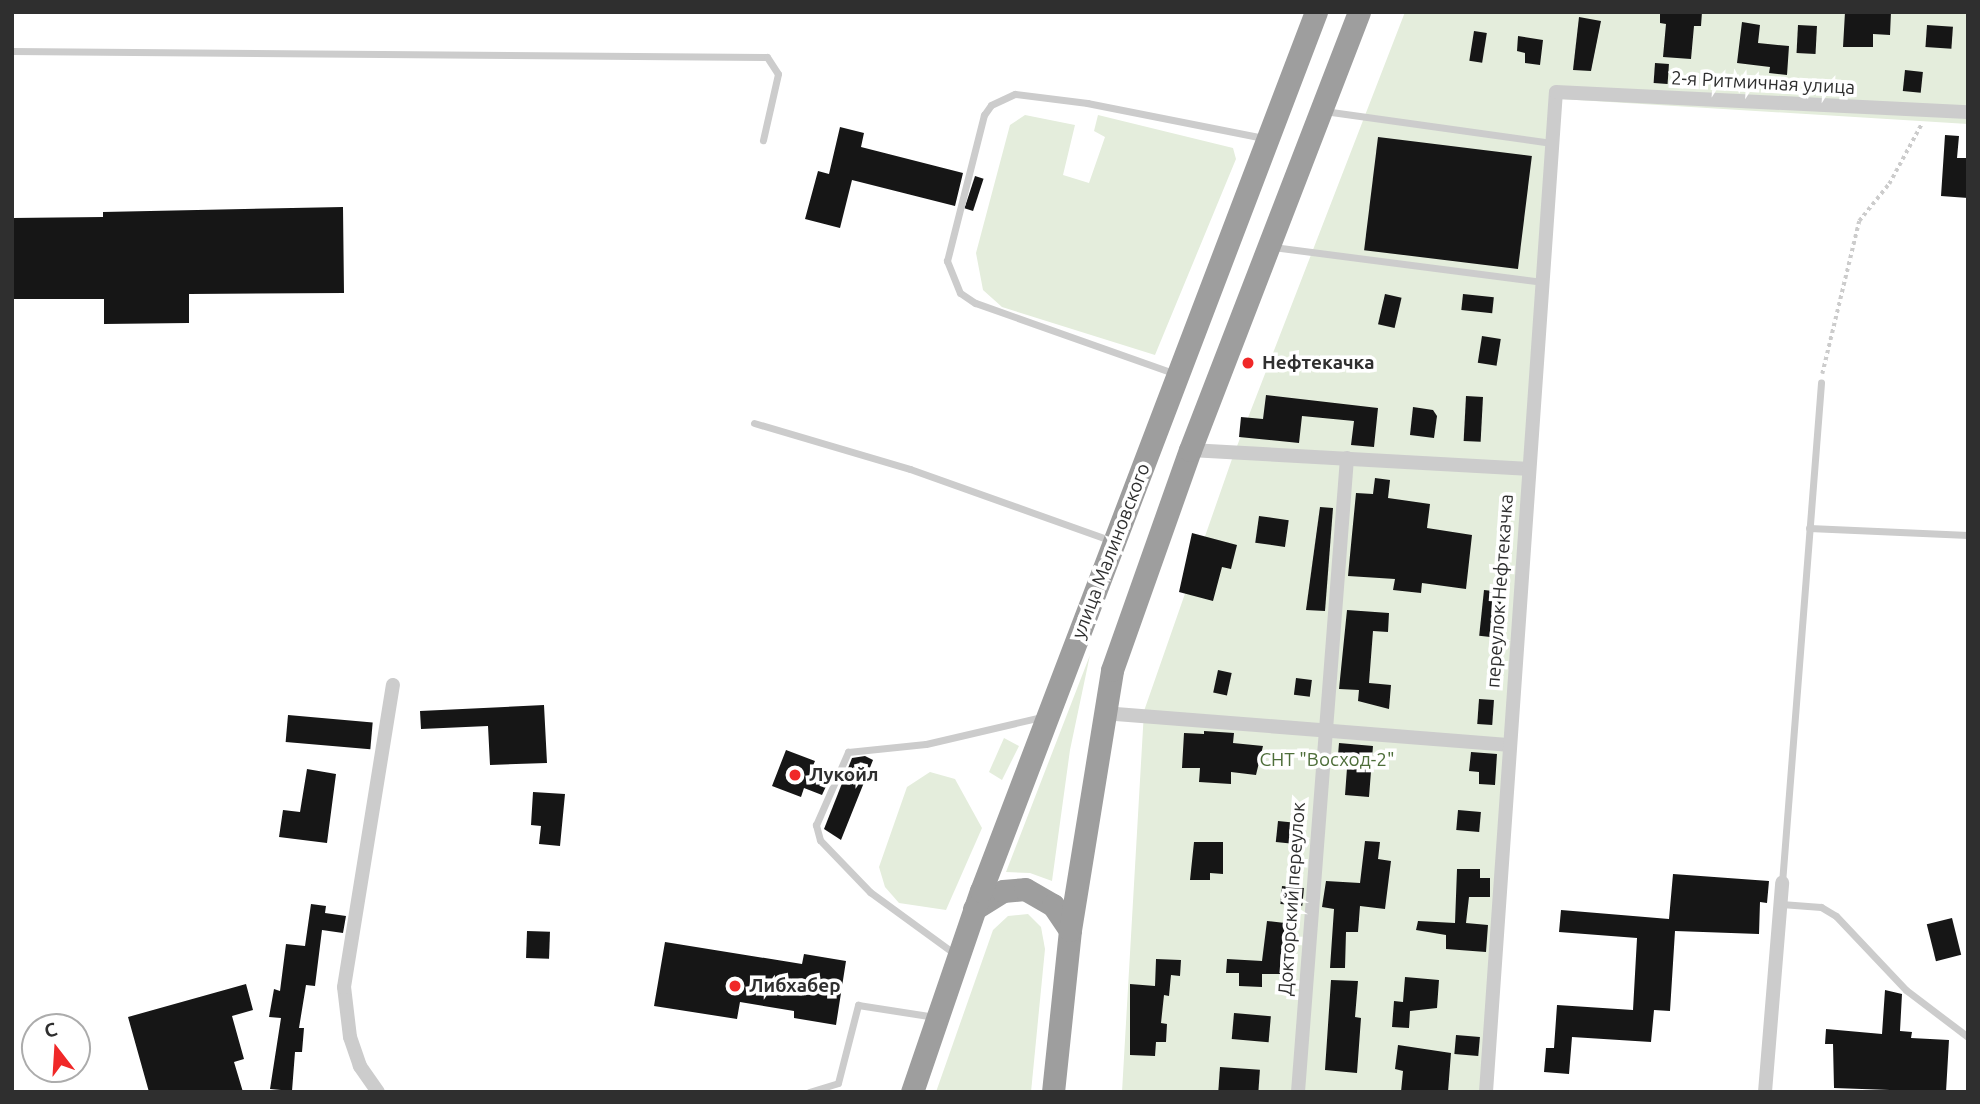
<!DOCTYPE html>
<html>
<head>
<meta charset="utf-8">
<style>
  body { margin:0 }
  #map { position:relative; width:1980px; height:1104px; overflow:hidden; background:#fff; font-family:Ubuntu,sans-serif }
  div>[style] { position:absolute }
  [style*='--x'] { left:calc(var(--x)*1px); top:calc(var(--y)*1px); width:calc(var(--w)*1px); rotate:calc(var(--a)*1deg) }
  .green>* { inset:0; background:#e4eddc }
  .building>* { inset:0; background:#161616; transform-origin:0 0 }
  .path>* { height:3.5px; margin-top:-1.75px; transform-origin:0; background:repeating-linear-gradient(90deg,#ccc 0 3.5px,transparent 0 7px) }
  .service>* { height:7px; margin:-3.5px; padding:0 3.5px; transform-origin:3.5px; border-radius:3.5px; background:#ccc }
  .minor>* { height:14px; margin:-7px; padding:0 7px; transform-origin:7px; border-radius:7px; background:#ccc }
  .trunk>* { height:23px; margin:-11.5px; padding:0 11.5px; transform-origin:11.5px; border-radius:11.5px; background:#9e9e9e }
  .dots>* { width:19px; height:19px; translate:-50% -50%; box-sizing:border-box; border:4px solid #fff; border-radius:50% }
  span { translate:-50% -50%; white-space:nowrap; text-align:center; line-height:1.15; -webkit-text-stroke:7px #fff; paint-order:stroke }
  .street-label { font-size:19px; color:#2f2f2f }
  .poi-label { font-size:19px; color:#2f2f2f; font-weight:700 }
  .left { translate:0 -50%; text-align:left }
  .park-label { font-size:19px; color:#4e6e3a }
  .frame { position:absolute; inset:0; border:14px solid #2f2f2f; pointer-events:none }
  .north { position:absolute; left:21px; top:1013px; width:70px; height:70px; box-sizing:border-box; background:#fff; border:2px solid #acacac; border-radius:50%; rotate:343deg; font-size:19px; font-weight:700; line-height:28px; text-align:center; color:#2f2f2f }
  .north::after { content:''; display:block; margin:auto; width:24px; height:32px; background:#f02828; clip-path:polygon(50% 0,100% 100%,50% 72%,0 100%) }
</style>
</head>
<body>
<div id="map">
  <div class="green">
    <i style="clip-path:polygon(1405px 12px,1968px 12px,1968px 124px,1561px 99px,1489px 1092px,1122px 1092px,1144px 711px,1232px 459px)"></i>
    <i style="clip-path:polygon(1025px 115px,1075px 125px,1063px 175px,1089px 183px,1105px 137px,1094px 131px,1098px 115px,1233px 148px,1236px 159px,1155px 355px,1002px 307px,983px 290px,976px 253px,1010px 125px)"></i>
    <i style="clip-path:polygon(1090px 655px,1070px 750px,1052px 881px,1030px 873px,1006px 872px)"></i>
    <i style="clip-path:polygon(1004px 738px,1019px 746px,1002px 780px,989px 772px)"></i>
    <i style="clip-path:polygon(930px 772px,955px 779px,982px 828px,946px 910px,899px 903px,885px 887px,879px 867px,907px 787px)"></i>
    <i style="clip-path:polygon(1028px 914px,1041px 927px,1045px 949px,1031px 1092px,936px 1092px,993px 930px,1008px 916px)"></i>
  </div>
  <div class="building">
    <i style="clip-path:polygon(1660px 12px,1702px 12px,1701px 26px,1694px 26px,1691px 59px,1663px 57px,1666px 24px,1660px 23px)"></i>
    <i style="clip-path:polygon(1845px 12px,1891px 12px,1890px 35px,1873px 34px,1873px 47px,1843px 47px)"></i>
    <i style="clip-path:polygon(1579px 17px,1601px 21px,1591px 71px,1573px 70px)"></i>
    <i style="clip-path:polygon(1742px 22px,1760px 25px,1758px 43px,1789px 46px,1787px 75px,1769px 73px,1770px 67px,1737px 63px)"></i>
    <i style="left:1798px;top:25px;width:19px;height:28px;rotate:3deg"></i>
    <i style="left:1927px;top:25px;width:26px;height:22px;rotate:4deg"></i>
    <i style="left:1474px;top:31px;width:13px;height:30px;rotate:9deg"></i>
    <i style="clip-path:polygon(1518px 36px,1543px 40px,1540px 65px,1525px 63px,1525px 53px,1517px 51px)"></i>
    <i style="left:1655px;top:63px;width:14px;height:20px;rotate:4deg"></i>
    <i style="left:1905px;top:70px;width:18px;height:21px;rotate:6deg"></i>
    <i style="clip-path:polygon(840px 127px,864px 133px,861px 147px,963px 173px,955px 206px,852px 180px,840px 228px,805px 219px,818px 171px,829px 174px)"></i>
    <i style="clip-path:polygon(1945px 135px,1959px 136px,1957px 158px,1968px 158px,1968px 198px,1941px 196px)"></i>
    <i style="left:1378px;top:137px;width:155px;height:114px;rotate:7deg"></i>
    <i style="left:975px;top:176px;width:9px;height:34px;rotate:18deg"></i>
    <i style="clip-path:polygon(343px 207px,344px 293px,189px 294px,189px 323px,104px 324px,104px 299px,12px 299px,12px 218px,103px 217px,103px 212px)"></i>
    <i style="left:1385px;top:294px;width:17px;height:31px;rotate:13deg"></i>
    <i style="left:1463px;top:294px;width:31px;height:16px;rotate:6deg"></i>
    <i style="left:1482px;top:336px;width:19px;height:27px;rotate:9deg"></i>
    <i style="clip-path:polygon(1266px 395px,1378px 408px,1374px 447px,1351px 445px,1354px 421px,1302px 416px,1299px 443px,1239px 437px,1241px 417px,1263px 419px)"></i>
    <i style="left:1466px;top:396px;width:17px;height:45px;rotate:3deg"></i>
    <i style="clip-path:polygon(1413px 407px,1433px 410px,1437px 416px,1434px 438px,1410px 435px)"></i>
    <i style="clip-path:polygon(1375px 478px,1390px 480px,1388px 498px,1430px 504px,1427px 528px,1472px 535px,1466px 589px,1422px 583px,1421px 593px,1393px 590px,1395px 579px,1348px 576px,1356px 493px,1373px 494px)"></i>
    <i style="clip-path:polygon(1320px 507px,1333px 508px,1325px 611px,1306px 610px)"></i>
    <i style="left:1259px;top:516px;width:30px;height:27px;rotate:8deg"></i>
    <i style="clip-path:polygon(1192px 533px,1237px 545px,1231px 569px,1222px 567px,1213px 601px,1179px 592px)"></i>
    <i style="left:1484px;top:590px;width:18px;height:46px;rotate:6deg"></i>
    <i style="clip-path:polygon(1347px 610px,1389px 613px,1388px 632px,1373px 631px,1369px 683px,1391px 685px,1389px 709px,1358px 701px,1359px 690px,1339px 689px)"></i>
    <i style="left:1218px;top:670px;width:14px;height:23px;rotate:12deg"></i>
    <i style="left:1296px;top:678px;width:16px;height:17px;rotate:7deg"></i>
    <i style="left:1479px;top:699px;width:15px;height:25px;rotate:4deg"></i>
    <i style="clip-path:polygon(544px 705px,547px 763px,490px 765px,488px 726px,421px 729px,420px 711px)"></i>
    <i style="left:288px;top:715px;width:85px;height:27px;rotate:5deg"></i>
    <i style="clip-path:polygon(1204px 731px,1234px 733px,1233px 743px,1263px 746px,1256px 775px,1231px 772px,1231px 784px,1199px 782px,1200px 768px,1182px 768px,1184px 733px,1204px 734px)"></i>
    <i style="clip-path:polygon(1339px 743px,1373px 746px,1369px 797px,1345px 795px,1347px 768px,1337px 767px)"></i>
    <i style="clip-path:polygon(786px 750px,815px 761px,810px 773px,829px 780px,822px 795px,804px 788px,801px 797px,772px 786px)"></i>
    <i style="clip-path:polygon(1471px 752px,1497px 754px,1495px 785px,1479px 784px,1479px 772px,1469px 771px)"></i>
    <i style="clip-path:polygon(865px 756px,873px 760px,841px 840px,824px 829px,852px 758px)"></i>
    <i style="clip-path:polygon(307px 769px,336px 774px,327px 843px,279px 837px,283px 810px,300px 812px)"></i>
    <i style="clip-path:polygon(533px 792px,565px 794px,560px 846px,539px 844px,541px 826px,531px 825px)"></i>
    <i style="left:1458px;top:810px;width:23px;height:20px;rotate:5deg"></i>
    <i style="left:1278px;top:821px;width:27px;height:21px;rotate:6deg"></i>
    <i style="clip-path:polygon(1365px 841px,1380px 842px,1378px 859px,1391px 861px,1385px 909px,1360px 906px,1358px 932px,1346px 932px,1345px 968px,1330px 968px,1334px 909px,1322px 907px,1326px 881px,1360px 883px)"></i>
    <i style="clip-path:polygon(1194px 842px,1223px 842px,1223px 874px,1210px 873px,1210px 880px,1190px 880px)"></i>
    <i style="clip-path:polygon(1457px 869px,1480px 869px,1480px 878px,1490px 878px,1490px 897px,1469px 897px,1466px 923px,1488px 925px,1486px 952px,1446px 949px,1446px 935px,1416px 930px,1418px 921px,1455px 923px)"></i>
    <i style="clip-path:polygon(1673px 874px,1769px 881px,1767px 903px,1760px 902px,1759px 934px,1675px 931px,1670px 1011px,1654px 1010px,1651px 1042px,1572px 1037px,1569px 1074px,1544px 1072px,1546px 1048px,1554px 1048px,1557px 1005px,1633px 1010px,1637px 938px,1559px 932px,1561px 910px,1669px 919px)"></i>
    <i style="left:1282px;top:886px;width:22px;height:18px;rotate:5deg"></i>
    <i style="clip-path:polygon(311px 904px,326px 906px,325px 913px,346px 916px,343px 933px,322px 930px,315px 986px,306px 985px,299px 1028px,304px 1028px,302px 1052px,295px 1052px,292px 1091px,270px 1089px,281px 1018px,269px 1017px,274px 989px,280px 991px,286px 944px,305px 946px)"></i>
    <i style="left:1952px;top:918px;width:38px;height:26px;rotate:76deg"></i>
    <i style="clip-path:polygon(1267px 921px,1285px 923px,1280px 974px,1262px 974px,1262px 987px,1239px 986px,1239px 973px,1226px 973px,1227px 959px,1262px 961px)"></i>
    <i style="left:527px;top:931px;width:23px;height:27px;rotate:2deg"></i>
    <i style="clip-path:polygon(665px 942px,802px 964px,804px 954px,846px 961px,836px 1025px,794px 1018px,794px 1011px,740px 1002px,737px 1019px,654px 1006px)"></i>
    <i style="clip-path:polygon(1156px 959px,1181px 960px,1180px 976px,1171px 975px,1169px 996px,1164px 995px,1161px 1023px,1167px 1024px,1166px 1042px,1156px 1042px,1155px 1056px,1130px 1055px,1130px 984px,1155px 986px)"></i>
    <i style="clip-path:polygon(1405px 977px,1439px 980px,1437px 1008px,1410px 1011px,1409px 1028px,1392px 1027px,1394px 1001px,1403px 1002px)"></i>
    <i style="clip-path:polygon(1331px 980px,1358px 981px,1355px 1017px,1361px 1018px,1357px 1073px,1325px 1070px)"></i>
    <i style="clip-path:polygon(246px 984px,253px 1010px,232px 1016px,244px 1059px,234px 1062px,243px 1092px,149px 1092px,128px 1017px)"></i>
    <i style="clip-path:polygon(1885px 990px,1902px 994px,1900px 1031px,1912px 1032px,1911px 1038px,1949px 1040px,1946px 1092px,1834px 1088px,1833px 1044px,1825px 1044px,1826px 1029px,1882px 1034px)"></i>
    <i style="left:1234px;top:1013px;width:37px;height:26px;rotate:5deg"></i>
    <i style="left:1456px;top:1035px;width:24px;height:19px;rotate:5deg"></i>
    <i style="clip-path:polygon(1398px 1045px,1451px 1053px,1448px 1092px,1401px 1092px,1403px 1071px,1395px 1069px)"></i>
    <i style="left:1220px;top:1067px;width:40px;height:24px;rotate:4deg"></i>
  </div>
  <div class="path">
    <i style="--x:1822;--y:374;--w:157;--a:-76.4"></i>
    <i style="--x:1859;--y:221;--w:48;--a:-51"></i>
    <i style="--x:1889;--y:184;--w:67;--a:-61.5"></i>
  </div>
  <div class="service">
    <i style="--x:12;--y:51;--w:755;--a:0.46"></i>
    <i style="--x:767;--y:57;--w:20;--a:57"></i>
    <i style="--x:778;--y:74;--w:68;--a:102.8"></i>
    <i style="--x:1324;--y:111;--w:230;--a:8"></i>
    <i style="--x:1273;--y:247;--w:271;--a:7.4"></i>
    <i style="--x:1176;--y:374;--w:213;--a:-160.5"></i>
    <i style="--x:975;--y:303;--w:18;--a:-146"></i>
    <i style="--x:960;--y:293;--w:35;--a:-112"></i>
    <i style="--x:947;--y:261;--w:151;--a:-75.8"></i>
    <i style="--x:984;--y:115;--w:12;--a:-55"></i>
    <i style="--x:991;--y:105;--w:26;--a:-25"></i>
    <i style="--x:1015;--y:94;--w:73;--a:7.1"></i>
    <i style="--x:1087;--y:103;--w:180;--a:11.2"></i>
    <i style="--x:754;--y:423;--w:163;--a:16.4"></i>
    <i style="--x:910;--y:469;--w:214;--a:19.6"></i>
    <i style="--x:1809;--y:528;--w:159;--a:2.5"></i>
    <i style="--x:1782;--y:883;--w:502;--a:-85.54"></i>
    <i style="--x:1781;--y:904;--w:40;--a:4.3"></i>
    <i style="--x:1821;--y:907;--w:17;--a:31"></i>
    <i style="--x:1836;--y:916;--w:102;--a:46.6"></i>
    <i style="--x:1906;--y:990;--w:78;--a:37.2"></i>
    <i style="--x:955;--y:954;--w:105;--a:-143.9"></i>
    <i style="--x:870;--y:892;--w:72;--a:-133.9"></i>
    <i style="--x:820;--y:840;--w:16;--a:-105"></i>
    <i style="--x:816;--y:825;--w:80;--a:-66.3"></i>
    <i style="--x:848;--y:752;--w:78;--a:-5.9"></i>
    <i style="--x:926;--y:744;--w:118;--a:-13.2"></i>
    <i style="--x:809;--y:1092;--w:30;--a:-17"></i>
    <i style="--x:838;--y:1083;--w:81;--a:-75.6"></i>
    <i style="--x:858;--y:1005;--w:78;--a:8.9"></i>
  </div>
  <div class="minor">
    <i style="--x:1190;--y:450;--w:339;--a:3.2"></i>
    <i style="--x:1103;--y:713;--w:406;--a:4.5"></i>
    <i style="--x:378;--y:1092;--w:32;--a:-125"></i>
    <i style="--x:360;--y:1066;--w:31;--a:-109"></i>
    <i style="--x:350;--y:1037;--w:50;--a:-96.8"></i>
    <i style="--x:344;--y:987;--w:306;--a:-80.8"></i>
    <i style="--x:1298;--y:1092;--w:636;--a:-85.58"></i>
    <i style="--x:1486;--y:1092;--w:1002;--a:-86"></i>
    <i style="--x:1556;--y:92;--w:412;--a:2.8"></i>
    <i style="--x:1765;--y:1092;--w:210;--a:-85.3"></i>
  </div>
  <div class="trunk">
    <i style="--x:974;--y:909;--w:34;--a:-32"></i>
    <i style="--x:1003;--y:891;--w:22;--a:-5"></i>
    <i style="--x:1025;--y:889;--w:32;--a:30"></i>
    <i style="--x:1053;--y:905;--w:30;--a:56"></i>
    <i style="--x:912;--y:1092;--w:213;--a:-71.1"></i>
    <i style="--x:981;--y:891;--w:941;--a:-69.14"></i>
    <i style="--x:1053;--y:1092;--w:163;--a:-84"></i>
    <i style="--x:1070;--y:930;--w:263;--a:-80.8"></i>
    <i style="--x:1112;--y:670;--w:233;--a:-70.5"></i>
    <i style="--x:1190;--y:450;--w:469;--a:-68.9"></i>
  </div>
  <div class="dots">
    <i style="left:1248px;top:363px;background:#f02828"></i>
    <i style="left:795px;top:775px;background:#f02828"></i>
    <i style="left:735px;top:986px;background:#f02828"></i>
  </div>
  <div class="street-label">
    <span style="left:1763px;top:83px;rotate:3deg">2-я Ритмичная улица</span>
    <span style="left:1111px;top:551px;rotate:-69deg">улица Малиновского</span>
    <span style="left:1500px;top:591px;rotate:-86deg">переулок Нефтекачка</span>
    <span style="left:1292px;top:899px;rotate:-86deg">Докторский переулок</span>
  </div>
  <div class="poi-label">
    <span class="left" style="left:1262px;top:363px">Нефтекачка</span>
    <span class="left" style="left:809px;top:775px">Лукойл</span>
    <span class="left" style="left:749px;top:986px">Либхабер</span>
  </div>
  <div class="park-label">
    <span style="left:1327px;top:760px">СНТ "Восход-2"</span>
  </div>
  <div class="frame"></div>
  <div class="north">С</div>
</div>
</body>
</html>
